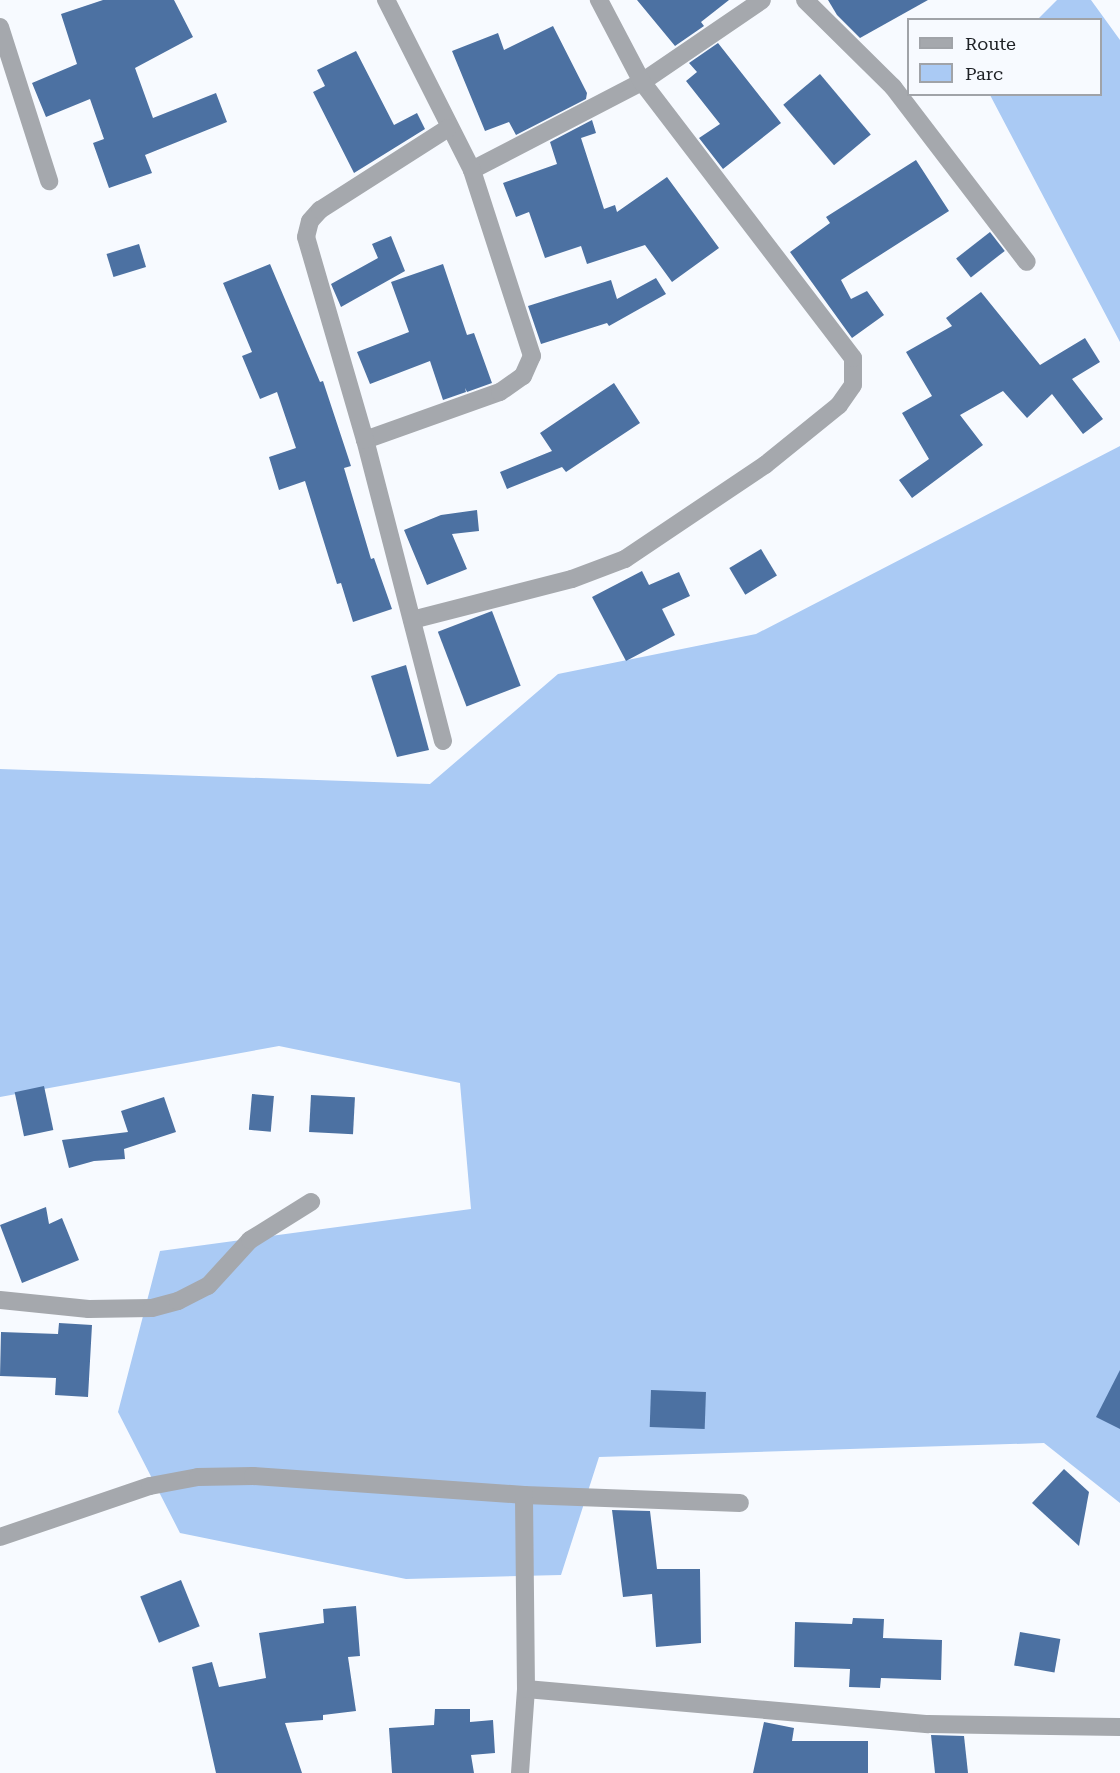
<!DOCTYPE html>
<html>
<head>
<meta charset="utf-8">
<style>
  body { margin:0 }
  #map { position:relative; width:1120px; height:1773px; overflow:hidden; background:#f7faff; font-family:"Roboto Serif",serif }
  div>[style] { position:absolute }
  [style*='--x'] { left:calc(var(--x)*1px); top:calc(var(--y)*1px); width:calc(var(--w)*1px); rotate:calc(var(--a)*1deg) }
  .green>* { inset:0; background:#aacaf4 }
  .building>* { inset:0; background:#4c71a2; transform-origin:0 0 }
  .minor>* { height:18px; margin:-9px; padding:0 9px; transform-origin:9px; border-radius:9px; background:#a5a8ad }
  span { translate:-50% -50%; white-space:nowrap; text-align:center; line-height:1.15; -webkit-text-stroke:6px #f7faff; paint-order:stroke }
  .legend { position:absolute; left:907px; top:18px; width:195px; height:78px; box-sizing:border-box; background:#f7faff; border:2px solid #a0a3a8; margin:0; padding:8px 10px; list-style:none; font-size:18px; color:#1e2125 }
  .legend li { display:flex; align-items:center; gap:12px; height:30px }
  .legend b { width:30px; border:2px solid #a0a3a8 }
</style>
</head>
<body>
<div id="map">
  <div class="green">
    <i style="clip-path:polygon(1057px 0,1091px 0,1120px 40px,1120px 342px,990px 95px,1100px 94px,1100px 20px,1038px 19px)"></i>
    <i style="clip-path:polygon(1120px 446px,1120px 1503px,1044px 1443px,599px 1457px,561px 1575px,406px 1579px,180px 1533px,118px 1412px,160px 1251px,471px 1209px,460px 1083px,279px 1046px,0 1097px,0 769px,430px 784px,558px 674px,756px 634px)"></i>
  </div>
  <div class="building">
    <i style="clip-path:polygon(103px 0,174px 0,193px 37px,135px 68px,153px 118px,216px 93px,227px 122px,145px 155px,152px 173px,109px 188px,93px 143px,104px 139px,90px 99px,46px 117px,32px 83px,77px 64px,61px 14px)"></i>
    <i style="clip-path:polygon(637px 0,729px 0,701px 22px,704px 26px,675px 46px)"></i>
    <i style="clip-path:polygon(828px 0,928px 0,860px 38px,837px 15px)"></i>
    <i style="clip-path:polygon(553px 26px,587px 93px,586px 99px,516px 135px,509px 122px,485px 131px,452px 51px,498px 33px,504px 50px)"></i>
    <i style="clip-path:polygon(718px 43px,781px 123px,723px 169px,699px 138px,720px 124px,686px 81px,697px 72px,689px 63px)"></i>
    <i style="clip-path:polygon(356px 51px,394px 125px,417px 113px,425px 129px,354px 173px,313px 92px,325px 86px,317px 70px)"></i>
    <i style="left:820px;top:74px;width:79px;height:48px;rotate:50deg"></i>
    <i style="clip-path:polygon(592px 120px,596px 133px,581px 138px,604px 209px,615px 205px,617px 212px,667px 177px,719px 248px,672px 282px,645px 245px,587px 264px,581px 246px,545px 258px,529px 212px,516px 217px,503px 183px,557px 164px,550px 142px)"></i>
    <i style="clip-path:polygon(916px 160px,949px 211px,841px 280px,851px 299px,867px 291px,884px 315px,852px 338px,790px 252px,830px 223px,826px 217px)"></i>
    <i style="left:990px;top:232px;width:24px;height:43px;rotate:52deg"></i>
    <i style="clip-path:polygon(391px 236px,405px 271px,341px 307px,331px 284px,378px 258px,372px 244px)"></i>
    <i style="left:139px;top:244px;width:24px;height:34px;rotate:73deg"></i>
    <i style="clip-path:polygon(270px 264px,320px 382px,323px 381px,351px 466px,344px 468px,371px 559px,374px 558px,392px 609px,353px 622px,341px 583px,337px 584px,305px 481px,279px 490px,269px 457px,296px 448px,277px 392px,260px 399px,242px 356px,252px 352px,223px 283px)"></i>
    <i style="clip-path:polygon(443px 264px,467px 335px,474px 333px,492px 383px,467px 392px,465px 388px,466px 392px,443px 400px,430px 361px,370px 384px,357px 352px,409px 332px,391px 282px)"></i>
    <i style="clip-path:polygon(656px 278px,666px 294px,609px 326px,607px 323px,541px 344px,528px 306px,611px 280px,617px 299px)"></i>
    <i style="clip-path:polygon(981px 292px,1040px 365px,1085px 338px,1100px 362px,1072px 379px,1103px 419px,1083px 434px,1052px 394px,1027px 418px,1003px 391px,960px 415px,983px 445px,912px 498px,899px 480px,929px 459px,902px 413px,932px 396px,906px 352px,952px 326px,946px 318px)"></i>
    <i style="clip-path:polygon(614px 383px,640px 423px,566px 472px,562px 467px,507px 489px,500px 472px,552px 451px,540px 433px)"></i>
    <i style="clip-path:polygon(477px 510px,479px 531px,452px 534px,467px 569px,427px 585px,404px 530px,441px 515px)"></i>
    <i style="left:761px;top:549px;width:31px;height:37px;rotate:59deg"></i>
    <i style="clip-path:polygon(642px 571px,649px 585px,679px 572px,690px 596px,662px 609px,675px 635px,626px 661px,592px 597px)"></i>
    <i style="left:492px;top:611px;width:80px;height:58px;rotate:69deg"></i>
    <i style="clip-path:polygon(406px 665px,429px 750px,397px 757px,371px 676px)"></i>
    <i style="left:44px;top:1086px;width:45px;height:30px;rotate:78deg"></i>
    <i style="left:252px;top:1094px;width:22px;height:36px;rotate:5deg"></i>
    <i style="left:311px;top:1095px;width:44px;height:37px;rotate:3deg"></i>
    <i style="clip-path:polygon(164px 1097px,176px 1132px,124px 1149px,125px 1159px,94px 1161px,69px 1168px,62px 1140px,128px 1132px,121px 1111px)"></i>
    <i style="clip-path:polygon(46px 1207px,49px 1224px,62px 1218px,79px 1260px,22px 1283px,0 1225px)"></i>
    <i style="clip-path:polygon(59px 1323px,92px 1325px,88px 1397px,55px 1395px,56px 1378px,0 1376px,1px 1332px,58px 1334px)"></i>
    <i style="clip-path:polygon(1120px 1370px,1120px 1429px,1096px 1417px)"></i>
    <i style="left:651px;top:1390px;width:55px;height:37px;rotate:2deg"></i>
    <i style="clip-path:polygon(1064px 1469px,1089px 1492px,1079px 1546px,1032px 1503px)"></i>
    <i style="clip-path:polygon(612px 1510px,650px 1511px,657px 1569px,700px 1569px,701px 1643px,656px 1647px,652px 1594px,623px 1597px)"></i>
    <i style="left:181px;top:1580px;width:50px;height:44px;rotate:68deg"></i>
    <i style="clip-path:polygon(356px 1606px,360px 1656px,348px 1657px,356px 1711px,323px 1715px,323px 1720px,285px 1723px,302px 1773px,216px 1773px,192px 1667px,212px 1662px,219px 1687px,266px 1678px,259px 1633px,324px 1623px,323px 1609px)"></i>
    <i style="clip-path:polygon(853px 1618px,884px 1619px,883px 1638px,942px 1640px,941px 1680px,881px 1678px,880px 1688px,849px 1687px,850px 1669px,794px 1667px,795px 1622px,852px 1624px)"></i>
    <i style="left:1020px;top:1632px;width:41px;height:34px;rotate:10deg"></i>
    <i style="clip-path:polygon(435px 1709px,470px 1709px,470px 1722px,493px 1720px,495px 1753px,471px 1755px,474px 1773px,392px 1773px,389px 1728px,434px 1725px)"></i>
    <i style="clip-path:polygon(764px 1722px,794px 1728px,792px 1741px,868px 1741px,868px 1773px,753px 1773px)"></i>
    <i style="clip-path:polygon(931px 1735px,964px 1736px,968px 1773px,935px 1773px)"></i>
  </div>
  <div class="minor">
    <i style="--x:805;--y:0;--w:124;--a:44.7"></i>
    <i style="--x:893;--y:87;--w:220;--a:52.6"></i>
    <i style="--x:0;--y:27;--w:162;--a:72.3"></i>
    <i style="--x:472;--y:170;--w:191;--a:-27.4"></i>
    <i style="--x:642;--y:82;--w:145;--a:-34.3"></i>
    <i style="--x:365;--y:440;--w:143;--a:-19.6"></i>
    <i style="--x:500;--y:392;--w:28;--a:-35"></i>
    <i style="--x:523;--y:376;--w:22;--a:-66"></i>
    <i style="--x:532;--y:356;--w:195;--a:-107.9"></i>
    <i style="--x:472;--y:170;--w:191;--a:-116.8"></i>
    <i style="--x:412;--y:620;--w:165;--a:-14.4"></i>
    <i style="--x:572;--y:579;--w:57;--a:-20.7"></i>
    <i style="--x:625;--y:559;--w:169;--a:-33.9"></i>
    <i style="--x:765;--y:465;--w:95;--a:-39"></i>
    <i style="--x:839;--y:405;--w:24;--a:-55"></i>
    <i style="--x:853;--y:385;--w:27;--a:-90"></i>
    <i style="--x:853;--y:358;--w:347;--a:-127.4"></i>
    <i style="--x:642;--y:82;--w:93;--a:-117.7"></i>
    <i style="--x:443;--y:741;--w:311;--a:-104.5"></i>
    <i style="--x:365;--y:440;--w:211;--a:-106.2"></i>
    <i style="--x:306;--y:237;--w:16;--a:-76"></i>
    <i style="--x:310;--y:221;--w:15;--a:-48"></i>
    <i style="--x:320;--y:210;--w:152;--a:-32.6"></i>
    <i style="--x:0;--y:1300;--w:89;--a:5.8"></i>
    <i style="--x:89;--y:1309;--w:63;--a:-0.9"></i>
    <i style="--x:152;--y:1308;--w:27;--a:-15"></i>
    <i style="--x:178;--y:1301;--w:34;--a:-27"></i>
    <i style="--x:208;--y:1286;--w:62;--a:-47.6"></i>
    <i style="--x:250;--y:1240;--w:72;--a:-31.9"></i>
    <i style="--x:0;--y:1537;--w:158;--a:-18.8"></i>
    <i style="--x:150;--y:1486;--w:49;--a:-10.6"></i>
    <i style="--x:198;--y:1477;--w:55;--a:-1"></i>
    <i style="--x:253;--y:1476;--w:272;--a:4"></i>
    <i style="--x:524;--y:1495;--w:216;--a:2.1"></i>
    <i style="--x:526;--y:1689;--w:404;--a:5"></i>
    <i style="--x:928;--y:1724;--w:192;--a:0.9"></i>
    <i style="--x:520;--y:1773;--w:84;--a:-85.9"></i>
    <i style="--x:526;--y:1689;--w:194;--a:-90.6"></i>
  </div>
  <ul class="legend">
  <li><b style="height:8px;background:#a5a8ad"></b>Route</li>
  <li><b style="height:16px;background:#aacaf4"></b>Parc</li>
  </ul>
</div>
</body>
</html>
